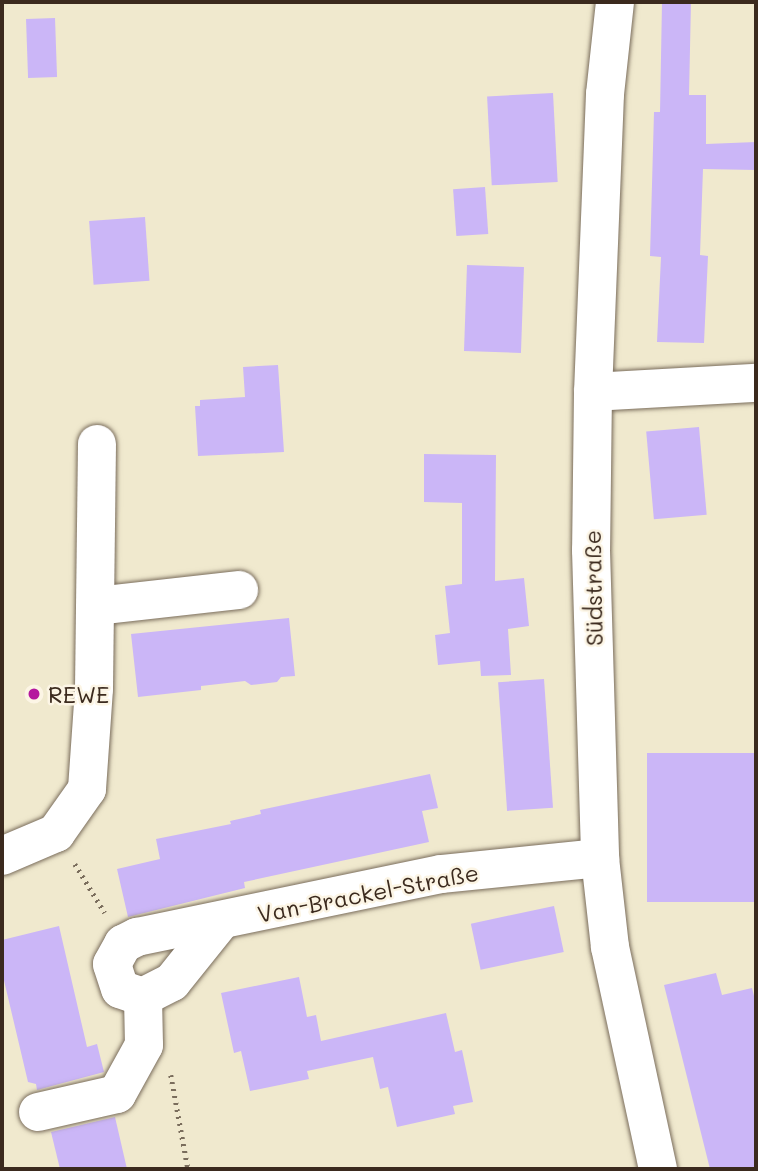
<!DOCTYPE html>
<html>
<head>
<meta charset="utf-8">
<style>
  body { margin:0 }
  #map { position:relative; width:758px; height:1171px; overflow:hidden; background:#f0e9ce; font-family:Mali,sans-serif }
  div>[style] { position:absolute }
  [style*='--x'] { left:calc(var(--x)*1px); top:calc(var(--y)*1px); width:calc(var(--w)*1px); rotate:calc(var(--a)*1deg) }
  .building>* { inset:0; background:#cbb6f7; transform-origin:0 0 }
  .path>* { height:4.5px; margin-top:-2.25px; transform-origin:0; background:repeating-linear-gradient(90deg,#7a6d5c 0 2px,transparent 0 7px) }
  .roads { filter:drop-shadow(0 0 2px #7a6d5c) drop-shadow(0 0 2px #7a6d5c) }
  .minor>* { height:38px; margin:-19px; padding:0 19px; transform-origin:19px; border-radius:19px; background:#fff }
  .dots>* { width:19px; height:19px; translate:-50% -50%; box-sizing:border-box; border:4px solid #fcf5e5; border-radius:50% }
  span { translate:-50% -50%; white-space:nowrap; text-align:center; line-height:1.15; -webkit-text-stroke:5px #fcf5e5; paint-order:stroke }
  .street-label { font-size:23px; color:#3b2a1e }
  .poi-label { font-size:23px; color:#3b2a1e }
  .left { translate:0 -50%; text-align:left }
  .frame { position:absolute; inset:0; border:4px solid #3b2a1e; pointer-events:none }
</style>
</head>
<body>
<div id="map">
  <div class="building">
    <i style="clip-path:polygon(662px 2px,691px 2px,689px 95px,706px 95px,706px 144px,756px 142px,756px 170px,703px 169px,700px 255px,708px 256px,704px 343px,657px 342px,661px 257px,650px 256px,654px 112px,660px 112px)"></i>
    <i style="left:55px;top:18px;width:59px;height:29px;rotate:88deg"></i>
    <i style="left:553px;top:93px;width:89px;height:66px;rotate:87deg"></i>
    <i style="left:485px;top:187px;width:47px;height:32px;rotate:86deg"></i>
    <i style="left:145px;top:217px;width:64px;height:56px;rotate:86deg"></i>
    <i style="left:467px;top:265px;width:57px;height:86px;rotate:2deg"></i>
    <i style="clip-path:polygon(278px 365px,284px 452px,198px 456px,195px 406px,200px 406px,200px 400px,245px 397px,243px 367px)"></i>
    <i style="left:699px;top:427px;width:88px;height:53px;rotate:85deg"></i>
    <i style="clip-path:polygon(424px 454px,496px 455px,495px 581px,524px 578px,529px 626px,508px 629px,511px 675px,481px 676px,480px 661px,438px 665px,435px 635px,450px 633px,445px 586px,462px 584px,462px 503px,424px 502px)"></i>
    <i style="clip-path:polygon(289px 618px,295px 676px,281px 677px,277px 682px,251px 685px,245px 681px,201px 686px,201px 690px,138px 697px,131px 634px)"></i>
    <i style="left:544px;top:679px;width:129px;height:46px;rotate:86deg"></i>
    <i style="left:756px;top:753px;width:149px;height:109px;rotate:90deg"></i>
    <i style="clip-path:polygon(430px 774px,438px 808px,422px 811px,429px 842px,244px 882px,245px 888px,128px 917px,117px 869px,160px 859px,156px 839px,231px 824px,230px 821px,261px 814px,260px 810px)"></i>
    <i style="left:554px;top:906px;width:47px;height:85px;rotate:78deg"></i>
    <i style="clip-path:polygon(59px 926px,87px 1047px,97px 1044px,104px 1072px,37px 1090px,36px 1084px,28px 1082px,2px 972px,2px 940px)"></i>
    <i style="clip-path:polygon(716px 973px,722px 995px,752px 988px,756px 1004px,756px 1169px,710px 1169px,664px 985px)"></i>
    <i style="clip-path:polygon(299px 977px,307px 1017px,316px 1015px,321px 1041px,446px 1013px,455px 1052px,462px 1050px,473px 1102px,453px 1106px,455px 1114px,397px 1127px,388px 1087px,380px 1089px,373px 1057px,307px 1071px,309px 1079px,250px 1091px,241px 1051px,234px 1053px,221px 993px)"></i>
    <i style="clip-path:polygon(115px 1117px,127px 1169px,60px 1169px,51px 1132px)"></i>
  </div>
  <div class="path">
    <i style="--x:75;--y:864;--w:57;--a:58.5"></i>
    <i style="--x:171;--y:1075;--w:96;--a:79.7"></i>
  </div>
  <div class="roads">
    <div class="minor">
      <i style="--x:615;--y:2;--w:93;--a:96.2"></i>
      <i style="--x:605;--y:94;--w:298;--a:92.3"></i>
      <i style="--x:593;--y:392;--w:158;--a:90.7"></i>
      <i style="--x:591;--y:550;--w:308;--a:88.3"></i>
      <i style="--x:600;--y:858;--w:90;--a:83.6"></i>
      <i style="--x:610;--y:947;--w:227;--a:77.8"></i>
      <i style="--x:593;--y:392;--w:163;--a:-3.2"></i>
      <i style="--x:96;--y:606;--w:144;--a:-6.4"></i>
      <i style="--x:2;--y:856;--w:59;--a:-23.1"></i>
      <i style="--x:56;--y:833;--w:54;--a:-54.8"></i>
      <i style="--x:87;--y:789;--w:100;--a:-86"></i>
      <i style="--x:94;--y:689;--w:245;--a:-89.3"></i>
      <i style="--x:220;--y:922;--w:77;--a:128.7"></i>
      <i style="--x:172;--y:982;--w:33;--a:153"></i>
      <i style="--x:143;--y:997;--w:24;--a:-161"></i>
      <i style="--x:120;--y:989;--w:26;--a:-108"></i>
      <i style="--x:112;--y:964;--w:23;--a:-61"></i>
      <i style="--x:123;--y:944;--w:16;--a:-27"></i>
      <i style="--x:137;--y:937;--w:311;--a:-11.7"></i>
      <i style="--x:442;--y:874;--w:159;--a:-5.8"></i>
      <i style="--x:38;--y:1112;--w:81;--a:-12.8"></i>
      <i style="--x:117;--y:1094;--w:56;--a:-61.1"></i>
      <i style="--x:144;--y:1045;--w:48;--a:-91.2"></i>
    </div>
  </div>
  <div class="dots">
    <i style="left:34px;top:694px;background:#b5179e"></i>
  </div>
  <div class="street-label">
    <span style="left:593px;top:588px;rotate:-91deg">Südstraße</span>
    <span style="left:368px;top:893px;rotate:-11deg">Van-Brackel-Straße</span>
  </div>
  <div class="poi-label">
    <span class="left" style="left:48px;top:694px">REWE</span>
  </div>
  <div class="frame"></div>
</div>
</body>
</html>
